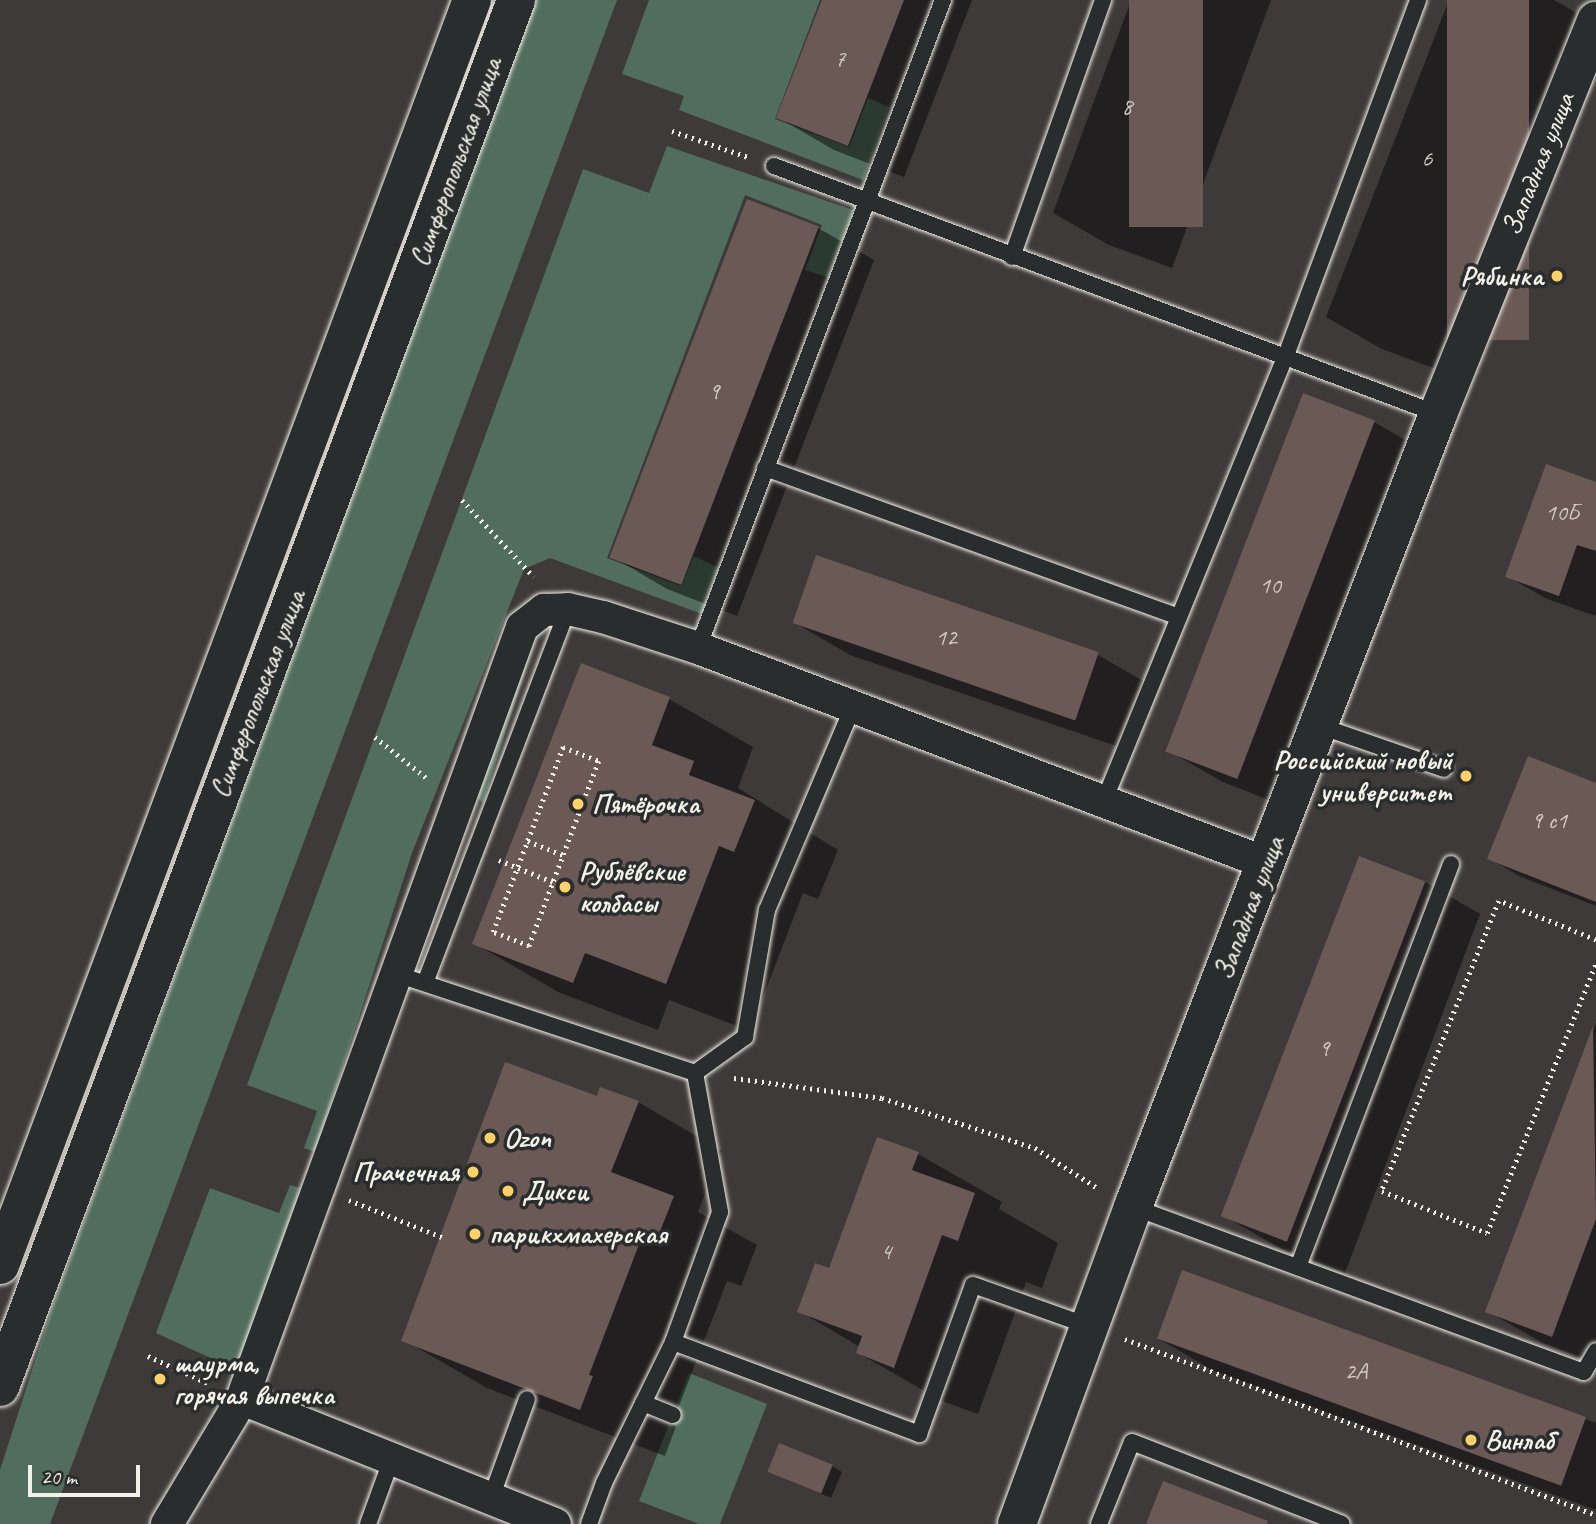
<!DOCTYPE html>
<html>
<head>
<meta charset="utf-8">
<style>
  body { margin:0 }
  #map { position:relative; width:1596px; height:1524px; overflow:hidden; background:#3e3a3a; font-family:Caveat,sans-serif }
  div>[style] { position:absolute }
  [style*='--x'] { left:calc(var(--x)*1px); top:calc(var(--y)*1px); width:calc(var(--w)*1px); rotate:calc(var(--a)*1deg) }
  .green>* { inset:0; background:#516d5d }
  .shadow>* { inset:0; background:#0007 }
  .building>* { inset:0; background:#6b5956; transform-origin:0 0 }
  .path>* { height:4.5px; margin-top:-2.25px; transform-origin:0; background:repeating-linear-gradient(90deg,#f4f1e8 0 2px,transparent 0 7px) }
  .roads { filter:drop-shadow(0 0 2px #f4f1e8) drop-shadow(0 0 2px #f4f1e8) }
  .service>* { height:16px; margin:-8px; padding:0 8px; transform-origin:8px; border-radius:8px; background:#2a2d2e }
  .minor>* { height:32px; margin:-16px; padding:0 16px; transform-origin:16px; border-radius:16px; background:#2a2d2e }
  .tertiary>* { height:38px; margin:-19px; padding:0 19px; transform-origin:19px; border-radius:19px; background:#2a2d2e }
  .primary>* { height:38px; margin:-19px; padding:0 19px; transform-origin:19px; border-radius:19px; background:#2a2d2e }
  .dots>* { width:19px; height:19px; translate:-50% -50%; box-sizing:border-box; border:4px solid #2a2d2e; border-radius:50% }
  span { translate:-50% -50%; white-space:nowrap; text-align:center; line-height:1.15; -webkit-text-stroke:7px #2a2d2e; paint-order:stroke }
  .number-label { font-size:24px; color:#d2cbc4 }
  .number-label span { -webkit-text-stroke-width:0 }
  .street-label { font-size:28px; color:#f4f1e8 }
  .poi-label { font-size:28px; color:#f4f1e8; font-weight:700 }
  .right { translate:-100% -50%; text-align:right }
  .left { translate:0 -50%; text-align:left }
  .scale { position:absolute; left:28px; top:1465px; width:112px; height:32px; box-sizing:border-box; border:4px solid #f4f1e8; border-top:0; padding-left:9px; font-size:21px; line-height:24px; white-space:nowrap; color:#f4f1e8; -webkit-text-stroke:5px #2a2d2e; paint-order:stroke }
</style>
</head>
<body>
<div id="map">
  <div class="green">
    <i style="clip-path:polygon(536px 0,617px 0,50px 1524px,0 1524px,0 1470px,52px 1308px)"></i>
    <i style="clip-path:polygon(649px 0,820px 0,775px 119px,849px 147px,868px 98px,889px 107px,863px 180px,679px 110px,684px 96px,622px 74px)"></i>
    <i style="clip-path:polygon(667px 146px,853px 210px,830px 278px,805px 270px,822px 225px,745px 195px,607px 558px,681px 586px,694px 556px,719px 568px,702px 614px,550px 558px,524px 569px,412px 853px,315px 1152px,304px 1148px,317px 1111px,247px 1085px,583px 169px,649px 193px)"></i>
    <i style="clip-path:polygon(524px 639px,535px 640px,483px 803px,469px 790px)"></i>
    <i style="clip-path:polygon(290px 1185px,301px 1188px,237px 1370px,156px 1333px,210px 1188px,279px 1213px)"></i>
    <i style="clip-path:polygon(689px 1373px,767px 1404px,720px 1524px,699px 1524px,639px 1501px)"></i>
  </div>
  <div class="shadow">
    <i style="clip-path:polygon(824px 0,972px 0,904px 177px,834px 150px,779px 118px)"></i>
    <i style="clip-path:polygon(1131px 0,1271px 0,1172px 268px,1109px 245px,1053px 213px)"></i>
    <i style="clip-path:polygon(1449px 0,1554px 0,1589px 20px,1452px 375px,1382px 349px,1326px 317px)"></i>
    <i style="clip-path:polygon(748px 201px,818px 228px,874px 260px,737px 616px,667px 589px,611px 556px)"></i>
    <i style="clip-path:polygon(1374px 422px,1430px 454px,1292px 809px,1223px 782px,1167px 750px)"></i>
    <i style="clip-path:polygon(1596px 483px,1596px 616px,1547px 599px,1507px 576px)"></i>
    <i style="clip-path:polygon(795px 623px,1098px 655px,1154px 687px,1131px 751px,850px 655px)"></i>
    <i style="clip-path:polygon(582px 666px,669px 699px,753px 747px,738px 788px,838px 850px,818px 899px,803px 893px,750px 1031px,669px 1000px,658px 1030px,558px 992px,474px 943px)"></i>
    <i style="clip-path:polygon(1596px 785px,1596px 906px,1519px 876px,1489px 858px)"></i>
    <i style="clip-path:polygon(1360px 858px,1425px 882px,1480px 914px,1345px 1273px,1280px 1248px,1224px 1216px)"></i>
    <i style="clip-path:polygon(1596px 1023px,1596px 1363px,1543px 1343px,1487px 1311px)"></i>
    <i style="clip-path:polygon(598px 1098px,638px 1102px,722px 1151px,698px 1212px,757px 1245px,741px 1286px,727px 1281px,672px 1424px,676px 1426px,665px 1456px,487px 1388px,404px 1340px)"></i>
    <i style="clip-path:polygon(918px 1154px,1002px 1202px,999px 1209px,1058px 1243px,1042px 1288px,1026px 1282px,978px 1414px,942px 1401px,858px 1353px,860px 1347px,799px 1311px)"></i>
    <i style="clip-path:polygon(1183px 1272px,1596px 1423px,1596px 1510px,1214px 1371px,1159px 1339px)"></i>
    <i style="clip-path:polygon(832px 1466px,842px 1472px,831px 1498px,769px 1472px)"></i>
  </div>
  <div class="building">
    <i style="clip-path:polygon(822px 0,904px 0,848px 146px,776px 118px)"></i>
    <i style="left:1129px;top:0;width:74px;height:227px"></i>
    <i style="left:1447px;top:0;width:82px;height:340px"></i>
    <i style="left:747px;top:199px;width:77px;height:384px;rotate:21deg"></i>
    <i style="left:1303px;top:393px;width:77px;height:384px;rotate:21deg"></i>
    <i style="clip-path:polygon(1546px 464px,1596px 482px,1596px 551px,1577px 545px,1559px 596px,1505px 577px)"></i>
    <i style="left:816px;top:555px;width:299px;height:72px;rotate:19deg"></i>
    <i style="clip-path:polygon(581px 663px,670px 697px,652px 745px,694px 761px,689px 775px,755px 800px,734px 852px,719px 846px,666px 984px,585px 953px,573px 983px,472px 944px)"></i>
    <i style="clip-path:polygon(1528px 756px,1596px 783px,1596px 902px,1487px 859px)"></i>
    <i style="left:1359px;top:856px;width:71px;height:386px;rotate:21deg"></i>
    <i style="clip-path:polygon(1593px 1026px,1596px 1219px,1552px 1337px,1485px 1312px)"></i>
    <i style="clip-path:polygon(505px 1062px,597px 1096px,600px 1087px,639px 1101px,611px 1172px,674px 1196px,657px 1239px,643px 1234px,589px 1375px,593px 1376px,580px 1410px,401px 1341px)"></i>
    <i style="clip-path:polygon(877px 1137px,919px 1152px,912px 1170px,975px 1193px,958px 1241px,942px 1235px,894px 1368px,856px 1353px,862px 1336px,797px 1312px,815px 1263px,829px 1268px)"></i>
    <i style="left:1182px;top:1270px;width:430px;height:73px;rotate:20deg"></i>
    <i style="left:779px;top:1443px;width:58px;height:31px;rotate:22deg"></i>
    <i style="clip-path:polygon(1163px 1481px,1268px 1521px,1267px 1524px,1146px 1524px)"></i>
  </div>
  <div class="path">
    <i style="--x:672;--y:131;--w:83;--a:18.9"></i>
    <i style="--x:462;--y:500;--w:105;--a:46.9"></i>
    <i style="--x:375;--y:737;--w:69;--a:38.5"></i>
    <i style="--x:563;--y:747;--w:39;--a:21"></i>
    <i style="--x:599;--y:761;--w:198;--a:110.7"></i>
    <i style="--x:529;--y:946;--w:39;--a:-159"></i>
    <i style="--x:493;--y:932;--w:198;--a:-69.3"></i>
    <i style="--x:528;--y:841;--w:38;--a:22"></i>
    <i style="--x:499;--y:860;--w:58;--a:22.2"></i>
    <i style="--x:1596;--y:940;--w:105;--a:-158.1"></i>
    <i style="--x:1499;--y:901;--w:313;--a:112"></i>
    <i style="--x:1382;--y:1191;--w:113;--a:21.8"></i>
    <i style="--x:1487;--y:1233;--w:291;--a:-68"></i>
    <i style="--x:734;--y:1078;--w:149;--a:7.7"></i>
    <i style="--x:882;--y:1098;--w:161;--a:18.1"></i>
    <i style="--x:1035;--y:1148;--w:76;--a:32.6"></i>
    <i style="--x:349;--y:1200;--w:100;--a:21.7"></i>
    <i style="--x:1125;--y:1339;--w:503;--a:20.49"></i>
    <i style="--x:148;--y:1356;--w:68;--a:24.3"></i>
  </div>
  <div class="roads">
    <div class="service">
      <i style="--x:774;--y:166;--w:709;--a:20.48"></i>
      <i style="--x:1012;--y:257;--w:273;--a:-70.5"></i>
      <i style="--x:765;--y:468;--w:438;--a:19.8"></i>
      <i style="--x:698;--y:648;--w:693;--a:-69.29"></i>
      <i style="--x:1320;--y:726;--w:131;--a:19.1"></i>
      <i style="--x:1104;--y:801;--w:479;--a:-67.8"></i>
      <i style="--x:1285;--y:358;--w:382;--a:-69.6"></i>
      <i style="--x:393;--y:973;--w:318;--a:18.3"></i>
      <i style="--x:695;--y:1073;--w:62;--a:-35.8"></i>
      <i style="--x:745;--y:1037;--w:129;--a:-80.2"></i>
      <i style="--x:767;--y:910;--w:221;--a:-67.1"></i>
      <i style="--x:425;--y:983;--w:400;--a:-69.1"></i>
      <i style="--x:1133;--y:1207;--w:480;--a:20.1"></i>
      <i style="--x:1584;--y:1372;--w:24;--a:-60"></i>
      <i style="--x:1298;--y:1267;--w:431;--a:-69.2"></i>
      <i style="--x:673;--y:1342;--w:263;--a:20.5"></i>
      <i style="--x:919;--y:1434;--w:158;--a:-70.1"></i>
      <i style="--x:973;--y:1285;--w:123;--a:19.5"></i>
      <i style="--x:643;--y:1403;--w:32;--a:22"></i>
      <i style="--x:491;--y:1498;--w:105;--a:-70"></i>
      <i style="--x:368;--y:1524;--w:70;--a:-70"></i>
      <i style="--x:589;--y:1524;--w:44;--a:-69.9"></i>
      <i style="--x:604;--y:1483;--w:157;--a:-63.9"></i>
      <i style="--x:673;--y:1342;--w:138;--a:-70.1"></i>
      <i style="--x:720;--y:1212;--w:141;--a:-100.2"></i>
      <i style="--x:1099;--y:1524;--w:88;--a:-68.1"></i>
      <i style="--x:1132;--y:1442;--w:225;--a:21.3"></i>
    </div>
    <div class="minor">
      <i style="--x:242;--y:1399;--w:337;--a:21.8"></i>
      <i style="--x:167;--y:1524;--w:146;--a:-59"></i>
      <i style="--x:242;--y:1399;--w:821;--a:-70.06"></i>
      <i style="--x:522;--y:627;--w:28;--a:-38"></i>
      <i style="--x:544;--y:610;--w:24;--a:-2"></i>
      <i style="--x:568;--y:609;--w:36;--a:13"></i>
      <i style="--x:603;--y:617;--w:100;--a:18.1"></i>
      <i style="--x:698;--y:648;--w:607;--a:20.73"></i>
    </div>
    <div class="tertiary">
      <i style="--x:1017;--y:1524;--w:338;--a:-69.9"></i>
      <i style="--x:1133;--y:1207;--w:850;--a:-68.96"></i>
      <i style="--x:1438;--y:414;--w:424;--a:-68.1"></i>
    </div>
    <div class="primary">
      <i style="--x:0;--y:1265;--w:1350;--a:-69.54"></i>
      <i style="--x:0;--y:1387;--w:1480;--a:-69.59"></i>
    </div>
  </div>
  <div class="dots">
    <i style="left:1557px;top:276px;background:#ffd166"></i>
    <i style="left:1466px;top:776px;background:#ffd166"></i>
    <i style="left:578px;top:804px;background:#ffd166"></i>
    <i style="left:565px;top:887px;background:#ffd166"></i>
    <i style="left:490px;top:1138px;background:#ffd166"></i>
    <i style="left:473px;top:1172px;background:#ffd166"></i>
    <i style="left:508px;top:1191px;background:#ffd166"></i>
    <i style="left:475px;top:1234px;background:#ffd166"></i>
    <i style="left:160px;top:1379px;background:#ffd166"></i>
    <i style="left:1471px;top:1440px;background:#ffd166"></i>
  </div>
  <div class="number-label">
    <span style="left:840px;top:59px">7</span>
    <span style="left:1127px;top:107px">8</span>
    <span style="left:1427px;top:159px">6</span>
    <span style="left:714px;top:392px">9</span>
    <span style="left:1562px;top:513px">10Б</span>
    <span style="left:1270px;top:586px">10</span>
    <span style="left:946px;top:638px">12</span>
    <span style="left:1549px;top:821px">9 с1</span>
    <span style="left:1324px;top:1049px">9</span>
    <span style="left:886px;top:1252px">4</span>
    <span style="left:1356px;top:1372px">2А</span>
  </div>
  <div class="street-label">
    <span style="left:456px;top:162px;rotate:-70deg">Симферопольская улица</span>
    <span style="left:1538px;top:164px;rotate:-68deg">Западная улица</span>
    <span style="left:258px;top:694px;rotate:-69deg">Симферопольская улица</span>
    <span style="left:1249px;top:908px;rotate:-69deg">Западная улица</span>
  </div>
  <div class="poi-label">
    <span class="right" style="left:1543px;top:276px">Рябинка</span>
    <span class="right" style="left:1452px;top:776px">Российский новый<br>университет</span>
    <span class="left" style="left:592px;top:804px">Пятёрочка</span>
    <span class="left" style="left:579px;top:887px">Рублёвские<br>колбасы</span>
    <span class="left" style="left:504px;top:1138px">Ozon</span>
    <span class="right" style="left:459px;top:1172px">Прачечная</span>
    <span class="left" style="left:522px;top:1191px">Дикси</span>
    <span class="left" style="left:489px;top:1234px">парикхмахерская</span>
    <span class="left" style="left:174px;top:1379px">шаурма,<br>горячая выпечка</span>
    <span class="left" style="left:1485px;top:1440px">Винлаб</span>
  </div>
  <div class="scale">20 m</div>
</div>
</body>
</html>
